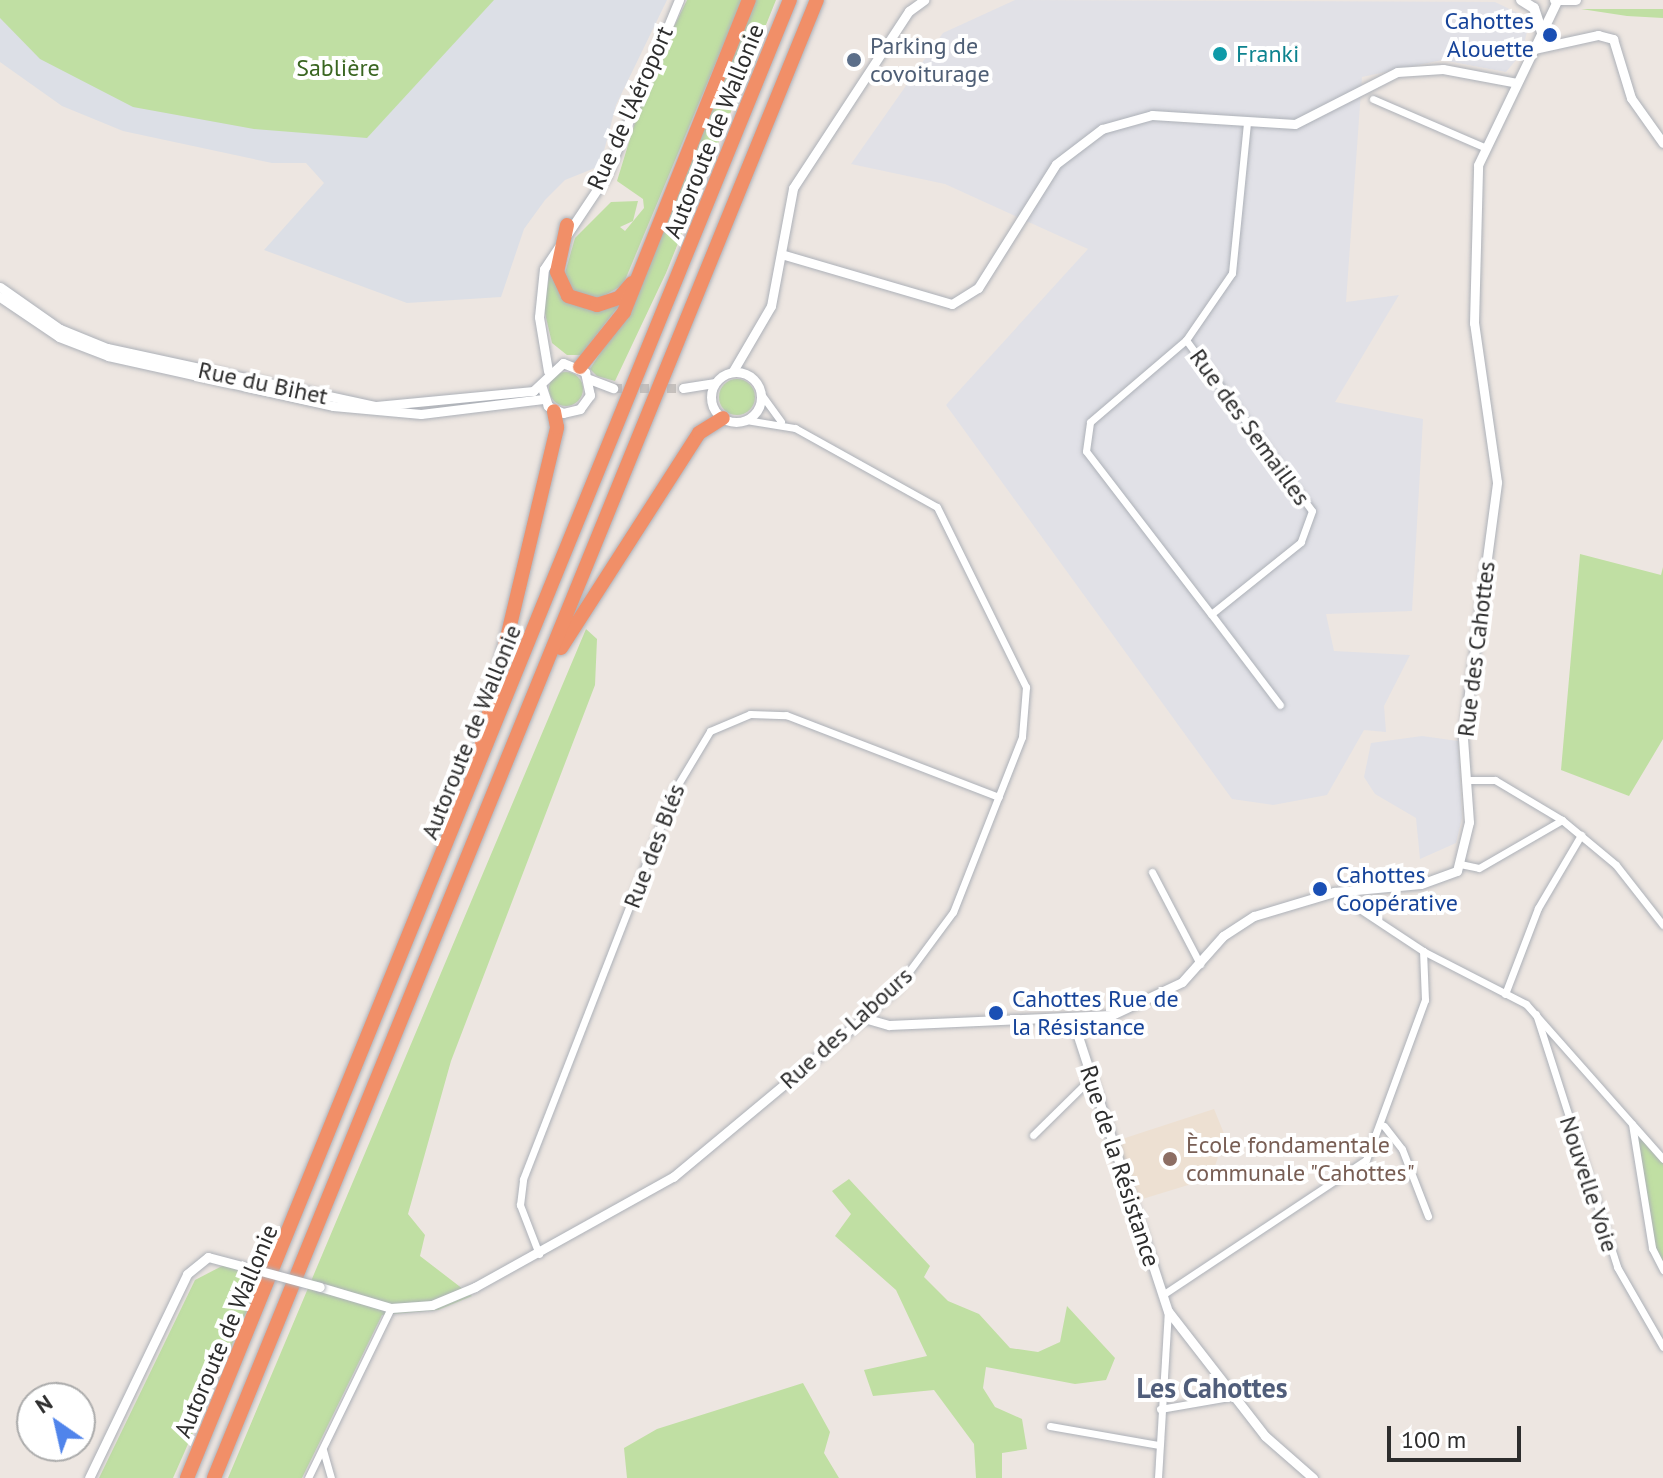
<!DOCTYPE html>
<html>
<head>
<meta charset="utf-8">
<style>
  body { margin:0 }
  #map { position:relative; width:1663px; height:1478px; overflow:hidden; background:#ede6e1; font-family:"PT Sans",sans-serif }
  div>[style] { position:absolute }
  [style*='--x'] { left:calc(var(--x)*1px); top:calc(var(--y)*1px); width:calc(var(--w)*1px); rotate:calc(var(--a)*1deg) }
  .industrial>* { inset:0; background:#e1e1e7 }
  .education>* { inset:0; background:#ede0d2 }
  .airport>* { inset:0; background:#dcdfe6 }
  .green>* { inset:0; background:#c0dfa3 }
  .round { border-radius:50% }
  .tertiary-tunnel>* { height:9px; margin-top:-4.5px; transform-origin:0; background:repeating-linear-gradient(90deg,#c7c1bd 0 9px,transparent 0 13.5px) }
  .roads { filter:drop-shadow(0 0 2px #adb1b8) drop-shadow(0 0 2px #adb1b8) }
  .minor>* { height:7px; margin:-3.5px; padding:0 3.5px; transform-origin:3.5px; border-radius:3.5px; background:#fff }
  .tertiary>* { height:9px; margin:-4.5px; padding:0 4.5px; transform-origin:4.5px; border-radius:4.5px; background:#fff }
  .tertiary>.ring { margin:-4.5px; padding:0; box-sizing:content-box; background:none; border:9px solid #fff; border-radius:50% }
  .secondary>* { height:10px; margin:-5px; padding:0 5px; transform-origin:5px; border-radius:5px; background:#fff }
  .motorway>* { height:14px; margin:-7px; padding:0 7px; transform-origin:7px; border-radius:7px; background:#f18f68 }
  .bridges { filter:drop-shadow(0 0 2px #adb1b8) drop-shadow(0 0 2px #adb1b8) }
  .tertiary-bridge>* { height:9px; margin:-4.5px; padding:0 4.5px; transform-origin:4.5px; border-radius:4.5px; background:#fff }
  .dots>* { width:22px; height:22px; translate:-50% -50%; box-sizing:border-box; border:4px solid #fff; border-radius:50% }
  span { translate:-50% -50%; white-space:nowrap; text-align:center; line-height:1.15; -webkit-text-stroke:8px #fff; paint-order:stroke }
  .transit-label { font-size:24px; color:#164399 }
  .right { translate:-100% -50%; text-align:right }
  .left { translate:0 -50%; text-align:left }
  .service-label { font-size:24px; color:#4e5e75 }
  .culture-label { font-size:24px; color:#0d838f }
  .park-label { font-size:24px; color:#3a6621 }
  .street-label { font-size:24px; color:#2d2d2d }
  .education-label { font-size:24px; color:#785e54 }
  .quarter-label { font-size:28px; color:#515e7b; font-weight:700 }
  .north { position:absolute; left:16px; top:1382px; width:80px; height:80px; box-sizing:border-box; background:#fff; border:2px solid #ababab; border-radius:50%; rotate:326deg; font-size:22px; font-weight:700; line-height:32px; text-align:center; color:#2d2d2d }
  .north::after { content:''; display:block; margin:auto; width:28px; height:36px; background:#5084eb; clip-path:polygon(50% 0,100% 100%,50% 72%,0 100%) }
  .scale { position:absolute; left:1387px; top:1426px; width:134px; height:36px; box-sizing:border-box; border:4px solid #2d2d2d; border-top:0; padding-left:10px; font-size:24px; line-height:28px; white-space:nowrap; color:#2d2d2d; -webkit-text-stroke:6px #fff; paint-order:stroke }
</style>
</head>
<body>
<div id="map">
  <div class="industrial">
    <i style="clip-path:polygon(1015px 0,1495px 2px,1530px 19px,1522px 53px,1506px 72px,1442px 60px,1362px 77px,1346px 302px,1399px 295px,1335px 402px,1423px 419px,1412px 611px,1326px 614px,1334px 651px,1410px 655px,1384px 706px,1386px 732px,1364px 730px,1327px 795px,1273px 805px,1232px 799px,946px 405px,1088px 249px,945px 184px,851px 164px,943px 33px)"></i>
    <i style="clip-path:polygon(1422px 736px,1458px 741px,1462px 818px,1456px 843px,1420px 859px,1416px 818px,1375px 794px,1364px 777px,1371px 743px)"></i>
  </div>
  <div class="education">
    <i style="clip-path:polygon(1214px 1109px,1225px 1136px,1211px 1178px,1136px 1201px,1116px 1141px)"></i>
  </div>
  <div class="airport">
    <i style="clip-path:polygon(0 0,667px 0,616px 105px,600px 166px,565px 180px,545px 200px,524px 229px,501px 297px,407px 303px,264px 250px,324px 183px,306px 163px,272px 163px,123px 131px,62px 106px,0 62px)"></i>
  </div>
  <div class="green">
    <i style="clip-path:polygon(0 0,494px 0,367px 138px,254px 129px,133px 107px,40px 59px,0 18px)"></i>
    <i style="clip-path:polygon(687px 0,742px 0,623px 285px,596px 300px,576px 296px,563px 280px,575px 238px,611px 202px,638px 201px,633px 221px,620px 227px,625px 231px,644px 208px,643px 199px,617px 181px,648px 80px)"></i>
    <i style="clip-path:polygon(753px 0,776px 0,666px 273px,615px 381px,597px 376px,590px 369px,631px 305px)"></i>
    <i style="clip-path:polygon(1581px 9px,1663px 9px,1663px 18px,1627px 16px)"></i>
    <i style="clip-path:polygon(550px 270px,577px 306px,620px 304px,581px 355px,567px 355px,552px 343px,544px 309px)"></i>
    <i class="round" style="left:549px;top:372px;width:34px;height:34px"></i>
    <i class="round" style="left:719px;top:379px;width:36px;height:36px"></i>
    <i style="clip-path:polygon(1580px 554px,1661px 575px,1663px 567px,1663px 739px,1629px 796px,1561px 770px)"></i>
    <i style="clip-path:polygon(586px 629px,597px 639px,595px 685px,451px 1061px,408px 1214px,425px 1235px,420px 1256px,472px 1296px,438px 1310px,382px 1315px,302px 1478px,228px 1478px)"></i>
    <i style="clip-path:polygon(1639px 1130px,1663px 1158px,1663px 1270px,1652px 1248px,1634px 1135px)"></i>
    <i style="clip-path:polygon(849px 1179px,930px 1266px,924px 1277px,948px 1301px,979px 1314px,1010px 1348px,1038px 1352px,1060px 1342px,1067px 1306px,1115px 1358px,1106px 1380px,1075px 1384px,986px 1367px,983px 1388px,995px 1407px,1022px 1419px,1027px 1449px,1002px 1453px,1002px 1478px,976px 1478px,974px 1444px,934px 1390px,873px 1396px,864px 1370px,927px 1356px,896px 1290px,835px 1236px,851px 1214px,832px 1191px)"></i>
    <i style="clip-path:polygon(224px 1265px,261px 1279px,173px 1478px,99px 1478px,195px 1280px)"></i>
    <i style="clip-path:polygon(803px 1383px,830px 1432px,824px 1453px,839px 1478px,627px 1478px,624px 1448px,657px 1429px)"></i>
  </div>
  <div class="tertiary-tunnel">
    <i style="--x:613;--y:388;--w:70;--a:0"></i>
  </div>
  <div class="roads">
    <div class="minor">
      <i style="--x:1373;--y:99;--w:123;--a:23.4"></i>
      <i style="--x:1186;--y:340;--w:212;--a:53.6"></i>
      <i style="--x:1312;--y:511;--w:33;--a:110"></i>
      <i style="--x:1301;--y:542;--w:115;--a:141.3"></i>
      <i style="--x:1211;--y:614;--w:205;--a:-127.5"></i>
      <i style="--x:1086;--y:451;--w:29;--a:-82"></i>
      <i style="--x:1090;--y:422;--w:126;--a:-40.5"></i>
      <i style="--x:1186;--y:340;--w:81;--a:-55.5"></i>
      <i style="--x:1232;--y:273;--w:151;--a:-84.3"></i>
      <i style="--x:761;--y:394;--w:34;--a:54"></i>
      <i style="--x:746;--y:420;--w:50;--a:9.3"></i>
      <i style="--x:795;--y:428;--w:162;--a:29.1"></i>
      <i style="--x:937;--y:507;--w:201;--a:63.7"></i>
      <i style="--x:1026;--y:687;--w:50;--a:94.6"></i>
      <i style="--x:1022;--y:737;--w:188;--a:111.5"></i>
      <i style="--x:953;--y:912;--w:96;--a:126.5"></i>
      <i style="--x:896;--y:989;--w:43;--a:137.8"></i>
      <i style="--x:1211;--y:614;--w:114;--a:52.8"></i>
      <i style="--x:1468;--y:780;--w:27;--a:0"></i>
      <i style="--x:1495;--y:780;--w:78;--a:30.8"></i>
      <i style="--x:1460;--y:864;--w:19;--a:12"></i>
      <i style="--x:1479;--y:868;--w:96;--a:-30"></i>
      <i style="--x:1562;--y:820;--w:70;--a:39.8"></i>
      <i style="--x:1616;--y:865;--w:76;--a:51.9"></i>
      <i style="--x:1152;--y:872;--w:104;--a:62.4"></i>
      <i style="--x:1334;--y:892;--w:107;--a:33.5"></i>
      <i style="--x:1423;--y:951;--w:116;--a:27.2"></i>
      <i style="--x:1526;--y:1004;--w:207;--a:48.5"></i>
      <i style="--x:1505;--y:994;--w:92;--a:-69"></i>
      <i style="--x:1538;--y:908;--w:85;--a:-59.5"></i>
      <i style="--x:1536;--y:1014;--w:266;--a:72.2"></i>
      <i style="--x:1617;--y:1267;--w:92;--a:60.1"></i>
      <i style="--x:1632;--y:1124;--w:126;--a:80.8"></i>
      <i style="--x:1652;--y:1248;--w:25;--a:63"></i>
      <i style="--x:1384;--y:1126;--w:29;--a:52"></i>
      <i style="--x:1402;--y:1149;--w:72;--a:68.8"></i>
      <i style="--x:1033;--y:1135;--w:81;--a:-44.5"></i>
      <i style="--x:539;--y:1254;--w:53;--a:-111.2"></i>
      <i style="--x:520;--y:1205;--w:26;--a:-83"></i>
      <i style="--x:523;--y:1179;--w:416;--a:-68.7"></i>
      <i style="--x:674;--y:791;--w:70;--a:-59"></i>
      <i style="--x:710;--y:731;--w:43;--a:-23"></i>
      <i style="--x:750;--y:714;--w:36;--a:2"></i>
      <i style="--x:786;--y:715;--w:228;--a:21.1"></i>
      <i style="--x:1164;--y:1294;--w:242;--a:-33.6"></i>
      <i style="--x:1366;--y:1160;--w:171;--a:-69.8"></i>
      <i style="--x:1425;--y:1000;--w:49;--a:-92.3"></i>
      <i style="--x:1160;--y:1409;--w:76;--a:-9.8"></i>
      <i style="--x:1050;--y:1426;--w:111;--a:9.9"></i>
      <i style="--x:323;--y:1450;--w:29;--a:74"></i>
      <i style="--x:308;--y:1478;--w:189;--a:-64"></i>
      <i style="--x:1158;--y:1478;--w:167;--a:-86.6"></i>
    </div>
    <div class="tertiary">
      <i style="--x:1534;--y:49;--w:66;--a:-12.3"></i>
      <i style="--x:1598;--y:35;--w:16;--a:15"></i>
      <i style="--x:1613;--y:39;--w:62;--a:73"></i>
      <i style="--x:1631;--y:98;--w:55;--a:54.6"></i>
      <i style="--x:781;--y:254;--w:178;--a:16.3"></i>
      <i style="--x:952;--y:304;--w:31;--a:-32"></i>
      <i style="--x:978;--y:288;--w:146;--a:-57.8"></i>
      <i style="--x:1056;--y:164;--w:58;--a:-37.3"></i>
      <i style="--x:1102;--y:129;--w:52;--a:-15.6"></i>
      <i style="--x:1152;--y:115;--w:143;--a:3.6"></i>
      <i style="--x:1295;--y:124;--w:114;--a:-27"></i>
      <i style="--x:1397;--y:72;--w:46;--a:-3.7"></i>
      <i style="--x:1443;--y:69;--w:75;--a:10.7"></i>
      <i style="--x:0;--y:287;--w:73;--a:35"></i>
      <i style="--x:60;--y:329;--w:51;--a:22"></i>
      <i style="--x:107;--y:348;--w:275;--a:12.2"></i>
      <i style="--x:376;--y:406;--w:158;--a:-5.5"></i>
      <i style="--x:533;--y:391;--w:41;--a:-43"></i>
      <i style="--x:563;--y:363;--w:24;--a:22"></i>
      <i style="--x:585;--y:372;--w:24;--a:78"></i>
      <i style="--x:590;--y:395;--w:17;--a:126"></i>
      <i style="--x:580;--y:409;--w:17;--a:167"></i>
      <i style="--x:563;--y:413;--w:17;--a:-155"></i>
      <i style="--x:548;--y:406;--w:23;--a:-108"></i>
      <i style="--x:0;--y:297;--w:71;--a:34.1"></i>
      <i style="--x:59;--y:337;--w:53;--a:21.2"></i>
      <i style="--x:108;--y:356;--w:230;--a:12.5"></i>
      <i style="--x:333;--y:406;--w:88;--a:5.2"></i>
      <i style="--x:421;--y:414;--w:123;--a:-7"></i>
      <i style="--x:548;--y:371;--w:55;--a:-99.5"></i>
      <i style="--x:539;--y:317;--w:48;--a:-84.1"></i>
      <i style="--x:544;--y:269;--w:112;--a:-56.3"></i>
      <i style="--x:606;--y:176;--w:191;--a:-67.5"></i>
      <i style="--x:733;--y:371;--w:75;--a:-59.7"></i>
      <i style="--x:771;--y:306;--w:120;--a:-79.4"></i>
      <i style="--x:793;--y:188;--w:212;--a:-56.8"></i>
      <i style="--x:909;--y:11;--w:19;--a:-36"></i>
      <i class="ring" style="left:711px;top:372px;width:41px;height:41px"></i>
      <i style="--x:589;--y:379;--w:26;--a:21"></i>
      <i style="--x:683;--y:388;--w:31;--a:-9"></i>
      <i style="--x:1073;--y:1021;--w:305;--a:71.9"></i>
      <i style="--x:1168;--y:1311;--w:158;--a:52.2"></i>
      <i style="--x:1265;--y:1436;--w:64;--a:41.2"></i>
      <i style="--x:320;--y:1287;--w:74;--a:16.5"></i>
      <i style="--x:391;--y:1308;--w:41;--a:-4.2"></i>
      <i style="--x:432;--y:1305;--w:47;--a:-22.7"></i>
      <i style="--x:475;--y:1287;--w:227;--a:-29.1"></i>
      <i style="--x:673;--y:1177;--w:249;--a:-39.8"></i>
      <i style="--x:864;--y:1018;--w:26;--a:16"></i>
      <i style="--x:889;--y:1025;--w:223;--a:-2.6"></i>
      <i style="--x:1112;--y:1015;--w:77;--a:-25.2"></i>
      <i style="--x:1182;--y:982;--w:62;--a:-48.3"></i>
      <i style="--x:1223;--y:936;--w:37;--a:-33"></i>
      <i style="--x:1254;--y:916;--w:84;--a:-16.7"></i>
      <i style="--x:1334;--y:892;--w:87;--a:-5.3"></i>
      <i style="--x:1421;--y:884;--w:38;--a:-20"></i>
      <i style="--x:1457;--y:871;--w:50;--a:-76.2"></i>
      <i style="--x:1469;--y:822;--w:84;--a:-94.1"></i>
      <i style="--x:1463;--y:738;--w:258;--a:-82.4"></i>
      <i style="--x:1497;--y:482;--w:161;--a:-98.2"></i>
      <i style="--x:1474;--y:323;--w:158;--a:-88.5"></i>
      <i style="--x:1478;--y:165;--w:182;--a:-64.3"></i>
      <i style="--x:89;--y:1478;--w:226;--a:-64.3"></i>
      <i style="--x:187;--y:1274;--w:27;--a:-39"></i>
      <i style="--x:208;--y:1257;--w:51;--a:14.9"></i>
    </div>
    <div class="secondary">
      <i style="--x:1521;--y:0;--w:15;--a:32"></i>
      <i style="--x:1534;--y:8;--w:26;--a:72"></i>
      <i style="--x:1555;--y:0;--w:21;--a:0"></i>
    </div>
    <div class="motorway">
      <i style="--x:567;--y:225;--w:48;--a:102"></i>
      <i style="--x:557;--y:272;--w:26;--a:65"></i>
      <i style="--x:568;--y:296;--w:30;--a:17"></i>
      <i style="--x:597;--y:305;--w:23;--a:-18"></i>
      <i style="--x:619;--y:298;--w:20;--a:-49"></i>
      <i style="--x:580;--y:367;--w:70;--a:-51.3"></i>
      <i style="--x:624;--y:312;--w:336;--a:-68.2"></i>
      <i style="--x:561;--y:648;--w:255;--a:-57.3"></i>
      <i style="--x:699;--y:433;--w:28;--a:-32"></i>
      <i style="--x:476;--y:768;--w:350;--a:-76.6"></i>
      <i style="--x:557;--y:427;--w:16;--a:-101"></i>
      <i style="--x:187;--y:1478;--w:1596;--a:-67.81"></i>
      <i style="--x:214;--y:1478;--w:1596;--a:-67.81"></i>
    </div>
  </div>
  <div class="bridges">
    <div class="tertiary-bridge">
      <i style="--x:257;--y:1270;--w:65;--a:15.1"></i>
    </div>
  </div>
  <div class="dots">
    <i style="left:1550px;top:35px;background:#1a4fb4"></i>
    <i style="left:1220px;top:54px;background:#0f9aa8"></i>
    <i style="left:854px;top:60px;background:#5c6f8a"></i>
    <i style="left:1320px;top:889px;background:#1a4fb4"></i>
    <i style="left:996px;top:1013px;background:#1a4fb4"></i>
    <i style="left:1170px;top:1159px;background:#8d6e63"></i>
  </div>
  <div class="transit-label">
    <span class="right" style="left:1534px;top:35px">Cahottes<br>Alouette</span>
    <span class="left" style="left:1336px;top:889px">Cahottes<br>Coopérative</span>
    <span class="left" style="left:1012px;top:1013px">Cahottes Rue de<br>la Résistance</span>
  </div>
  <div class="service-label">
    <span class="left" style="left:870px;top:60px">Parking de<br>covoiturage</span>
  </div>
  <div class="culture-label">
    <span class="left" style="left:1236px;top:54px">Franki</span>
  </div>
  <div class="park-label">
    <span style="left:338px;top:68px">Sablière</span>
  </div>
  <div class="street-label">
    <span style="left:630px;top:108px;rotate:-66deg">Rue de l'Aéroport</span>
    <span style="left:714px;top:131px;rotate:-68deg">Autoroute de Wallonie</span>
    <span style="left:263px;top:383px;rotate:12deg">Rue du Bihet</span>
    <span style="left:1250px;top:427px;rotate:54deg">Rue des Semailles</span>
    <span style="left:1476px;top:649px;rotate:-83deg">Rue des Cahottes</span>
    <span style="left:471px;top:732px;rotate:-68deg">Autoroute de Wallonie</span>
    <span style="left:654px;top:846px;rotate:-69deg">Rue des Blés</span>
    <span style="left:846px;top:1028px;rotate:-42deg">Rue des Labours</span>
    <span style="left:1120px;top:1166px;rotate:72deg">Rue de la Résistance</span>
    <span style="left:1589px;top:1184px;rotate:72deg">Nouvelle Voie</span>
    <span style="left:226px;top:1331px;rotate:-67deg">Autoroute de Wallonie</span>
  </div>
  <div class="education-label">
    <span class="left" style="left:1186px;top:1159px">Ècole fondamentale<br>communale "Cahottes"</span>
  </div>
  <div class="quarter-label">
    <span style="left:1212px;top:1388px">Les Cahottes</span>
  </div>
  <div class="north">N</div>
  <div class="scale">100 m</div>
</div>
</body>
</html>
